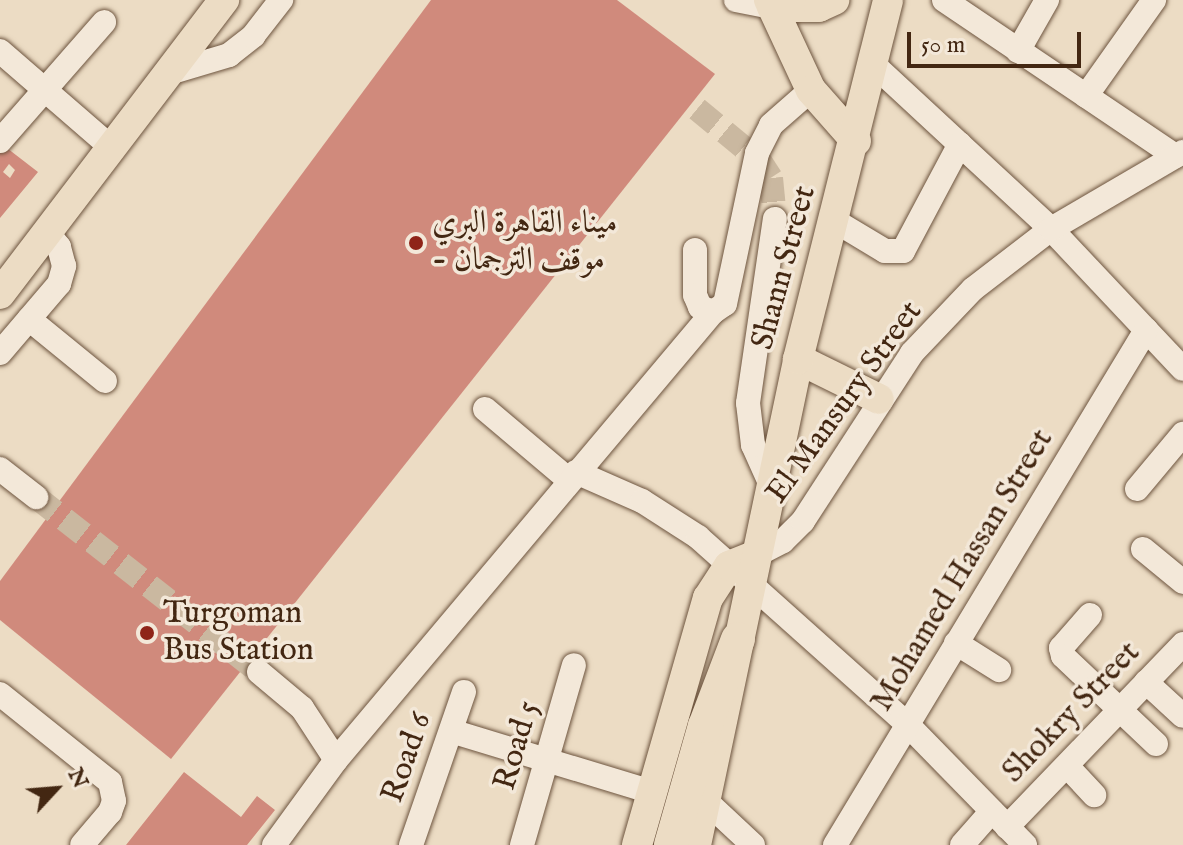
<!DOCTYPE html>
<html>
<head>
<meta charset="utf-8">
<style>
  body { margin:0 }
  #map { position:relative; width:1183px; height:845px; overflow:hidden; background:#ecdcc4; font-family:"IM FELL English",Amiri,serif }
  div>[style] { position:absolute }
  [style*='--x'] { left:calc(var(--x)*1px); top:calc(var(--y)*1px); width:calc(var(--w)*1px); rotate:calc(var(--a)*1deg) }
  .building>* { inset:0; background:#d08a7c }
  .minor-tunnel>* { height:24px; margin-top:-12px; transform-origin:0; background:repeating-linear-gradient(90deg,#cab8a0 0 24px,transparent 0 36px) }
  .roads { filter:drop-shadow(0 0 2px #6d543e) drop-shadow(0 0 2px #6d543e) }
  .minor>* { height:24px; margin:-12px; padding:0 12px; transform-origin:12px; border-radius:12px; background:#f3e8d9 }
  .major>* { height:30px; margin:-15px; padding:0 15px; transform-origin:15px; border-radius:15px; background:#ecdcc4 }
  .highway>* { height:34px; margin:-17px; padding:0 17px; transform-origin:17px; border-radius:17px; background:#ecdcc4 }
  .dots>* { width:22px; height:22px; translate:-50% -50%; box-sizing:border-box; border:4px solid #f3e8d9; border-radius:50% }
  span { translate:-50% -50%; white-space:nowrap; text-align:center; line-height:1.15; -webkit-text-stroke:7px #f3e8d9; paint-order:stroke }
  .poi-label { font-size:32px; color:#432712 }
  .left { translate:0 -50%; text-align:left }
  .street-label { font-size:32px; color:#432712 }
  .north { position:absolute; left:16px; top:749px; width:80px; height:80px; -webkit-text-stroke:6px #f3e8d9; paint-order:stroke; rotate:64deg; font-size:22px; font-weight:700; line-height:32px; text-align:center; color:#432712 }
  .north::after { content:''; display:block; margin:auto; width:28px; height:36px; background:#432712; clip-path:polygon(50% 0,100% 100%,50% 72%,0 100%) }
  .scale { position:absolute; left:907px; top:32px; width:174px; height:36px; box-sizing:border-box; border:4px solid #432712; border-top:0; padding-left:10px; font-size:24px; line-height:28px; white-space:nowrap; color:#432712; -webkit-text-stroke:6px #f3e8d9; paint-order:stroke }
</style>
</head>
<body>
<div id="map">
  <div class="building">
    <i style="clip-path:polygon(431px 0,617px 0,715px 74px,171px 759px,0 620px,0 581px)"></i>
    <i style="clip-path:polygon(evenodd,3px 145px,38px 172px,0 218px,0 148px,3px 145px,9px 164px,15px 170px,10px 178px,3px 172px,9px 164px)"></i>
    <i style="clip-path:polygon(184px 772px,241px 817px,257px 796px,275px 810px,247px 845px,126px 845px)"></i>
  </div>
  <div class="minor-tunnel">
    <i style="--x:697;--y:109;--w:82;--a:39.5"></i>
    <i style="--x:760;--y:161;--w:20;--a:57"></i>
    <i style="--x:771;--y:178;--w:41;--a:84.4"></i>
    <i style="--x:36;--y:497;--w:283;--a:38.1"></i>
  </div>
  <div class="roads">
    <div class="minor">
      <i style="--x:736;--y:0;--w:37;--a:11"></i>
      <i style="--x:944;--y:0;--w:279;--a:34"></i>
      <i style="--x:0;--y:51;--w:150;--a:40.9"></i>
      <i style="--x:1018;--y:51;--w:59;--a:-60.4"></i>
      <i style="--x:873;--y:64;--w:243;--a:42.8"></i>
      <i style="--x:1051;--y:229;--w:192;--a:46.7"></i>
      <i style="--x:169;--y:73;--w:63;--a:-16.7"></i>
      <i style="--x:229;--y:55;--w:31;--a:-38"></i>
      <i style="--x:253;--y:36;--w:46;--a:-52.1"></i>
      <i style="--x:1086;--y:96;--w:118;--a:-54.7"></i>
      <i style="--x:0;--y:141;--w:158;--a:-48.8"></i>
      <i style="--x:835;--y:221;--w:58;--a:31"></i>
      <i style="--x:885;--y:251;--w:18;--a:0"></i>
      <i style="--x:903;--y:251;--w:121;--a:-62"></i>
      <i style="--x:695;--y:250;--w:45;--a:90"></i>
      <i style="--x:695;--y:295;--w:13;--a:67"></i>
      <i style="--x:700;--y:307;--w:14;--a:21"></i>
      <i style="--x:713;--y:312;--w:14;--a:-34"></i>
      <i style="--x:725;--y:304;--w:154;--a:-78"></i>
      <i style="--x:757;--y:153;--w:31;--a:-63"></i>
      <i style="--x:771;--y:125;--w:53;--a:-41.2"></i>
      <i style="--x:29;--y:319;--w:98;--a:39.2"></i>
      <i style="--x:0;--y:353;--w:91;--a:-49.5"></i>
      <i style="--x:59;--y:284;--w:19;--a:-74"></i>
      <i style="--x:64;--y:266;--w:20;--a:-105"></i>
      <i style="--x:59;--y:247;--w:18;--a:-128"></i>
      <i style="--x:485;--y:409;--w:110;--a:40.2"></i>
      <i style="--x:0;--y:469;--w:46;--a:37.9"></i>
      <i style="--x:576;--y:472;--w:72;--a:23.7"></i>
      <i style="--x:642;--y:501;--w:67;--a:32.7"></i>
      <i style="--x:698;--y:537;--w:280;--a:41.8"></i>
      <i style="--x:907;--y:724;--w:169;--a:45.7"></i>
      <i style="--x:771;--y:485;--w:44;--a:-114.2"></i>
      <i style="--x:753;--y:445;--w:42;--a:-96.8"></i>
      <i style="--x:748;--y:403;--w:186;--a:-81.7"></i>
      <i style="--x:1137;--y:489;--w:72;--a:-50.1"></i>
      <i style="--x:1143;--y:549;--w:52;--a:39.5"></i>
      <i style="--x:756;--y:555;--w:30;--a:-27"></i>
      <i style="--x:783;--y:541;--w:28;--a:-45"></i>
      <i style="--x:803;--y:521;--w:200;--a:-57"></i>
      <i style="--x:912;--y:353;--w:88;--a:-46.4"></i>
      <i style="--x:973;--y:289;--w:98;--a:-37.6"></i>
      <i style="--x:1051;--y:229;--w:153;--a:-30.3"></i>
      <i style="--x:1090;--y:615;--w:44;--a:131.3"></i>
      <i style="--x:1061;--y:648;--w:8;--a:76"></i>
      <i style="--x:1063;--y:656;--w:128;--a:43.4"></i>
      <i style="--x:956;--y:643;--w:51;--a:32.1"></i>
      <i style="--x:259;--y:672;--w:56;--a:39.9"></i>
      <i style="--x:302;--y:708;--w:62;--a:56.8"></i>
      <i style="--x:1146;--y:682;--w:50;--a:42.6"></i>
      <i style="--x:0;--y:694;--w:141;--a:38.7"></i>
      <i style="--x:110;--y:782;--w:19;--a:78"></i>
      <i style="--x:114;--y:801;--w:12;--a:110"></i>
      <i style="--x:110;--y:812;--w:43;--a:130.3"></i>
      <i style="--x:451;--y:731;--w:210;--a:16.9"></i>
      <i style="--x:1067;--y:766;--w:40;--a:47"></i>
      <i style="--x:707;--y:802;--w:63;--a:43.1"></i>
      <i style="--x:1007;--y:827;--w:254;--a:-46.1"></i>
      <i style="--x:274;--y:845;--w:105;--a:-53.9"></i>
      <i style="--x:336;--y:760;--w:586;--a:-49.92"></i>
      <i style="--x:411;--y:845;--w:162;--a:-70.9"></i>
      <i style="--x:522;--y:845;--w:187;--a:-73.9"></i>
      <i style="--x:835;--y:845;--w:602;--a:-58.87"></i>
      <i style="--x:962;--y:845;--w:45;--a:-48.6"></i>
    </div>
    <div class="major">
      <i style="--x:769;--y:0;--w:99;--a:65"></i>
      <i style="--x:811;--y:90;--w:68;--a:48.6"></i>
      <i style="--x:772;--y:7;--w:47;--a:0"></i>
      <i style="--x:819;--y:7;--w:17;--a:-25"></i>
      <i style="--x:0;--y:294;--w:370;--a:-52.7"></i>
      <i style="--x:798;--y:359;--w:90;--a:26.3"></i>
      <i style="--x:637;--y:845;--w:257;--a:-74"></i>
      <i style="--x:708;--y:598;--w:38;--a:-57"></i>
      <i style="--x:729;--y:566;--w:29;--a:-22"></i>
      <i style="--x:696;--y:845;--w:497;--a:-78.1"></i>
      <i style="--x:798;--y:359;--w:370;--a:-75.9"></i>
    </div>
    <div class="highway">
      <i style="--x:671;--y:845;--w:124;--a:-74.1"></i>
      <i style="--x:705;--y:726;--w:93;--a:-69.2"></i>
    </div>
  </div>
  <div class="dots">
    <i style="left:416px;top:243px;background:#8f2418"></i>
    <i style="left:147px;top:633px;background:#8f2418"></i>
  </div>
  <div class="poi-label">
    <span class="left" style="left:432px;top:243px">ميناء القاهرة البري<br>- موقف الترجمان</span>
    <span class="left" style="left:163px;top:633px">Turgoman<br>Bus Station</span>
  </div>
  <div class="street-label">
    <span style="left:785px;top:268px;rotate:-75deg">Shann Street</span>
    <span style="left:845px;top:403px;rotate:-54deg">El Mansury Street</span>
    <span style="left:963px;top:571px;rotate:-59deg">Mohamed Hassan Street</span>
    <span style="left:1072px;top:713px;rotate:-46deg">Shokry Street</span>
    <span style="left:518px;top:746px;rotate:-74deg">Road 5</span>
    <span style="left:408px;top:758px;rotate:-71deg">Road 6</span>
  </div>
  <div class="north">N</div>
  <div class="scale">50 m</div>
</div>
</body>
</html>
